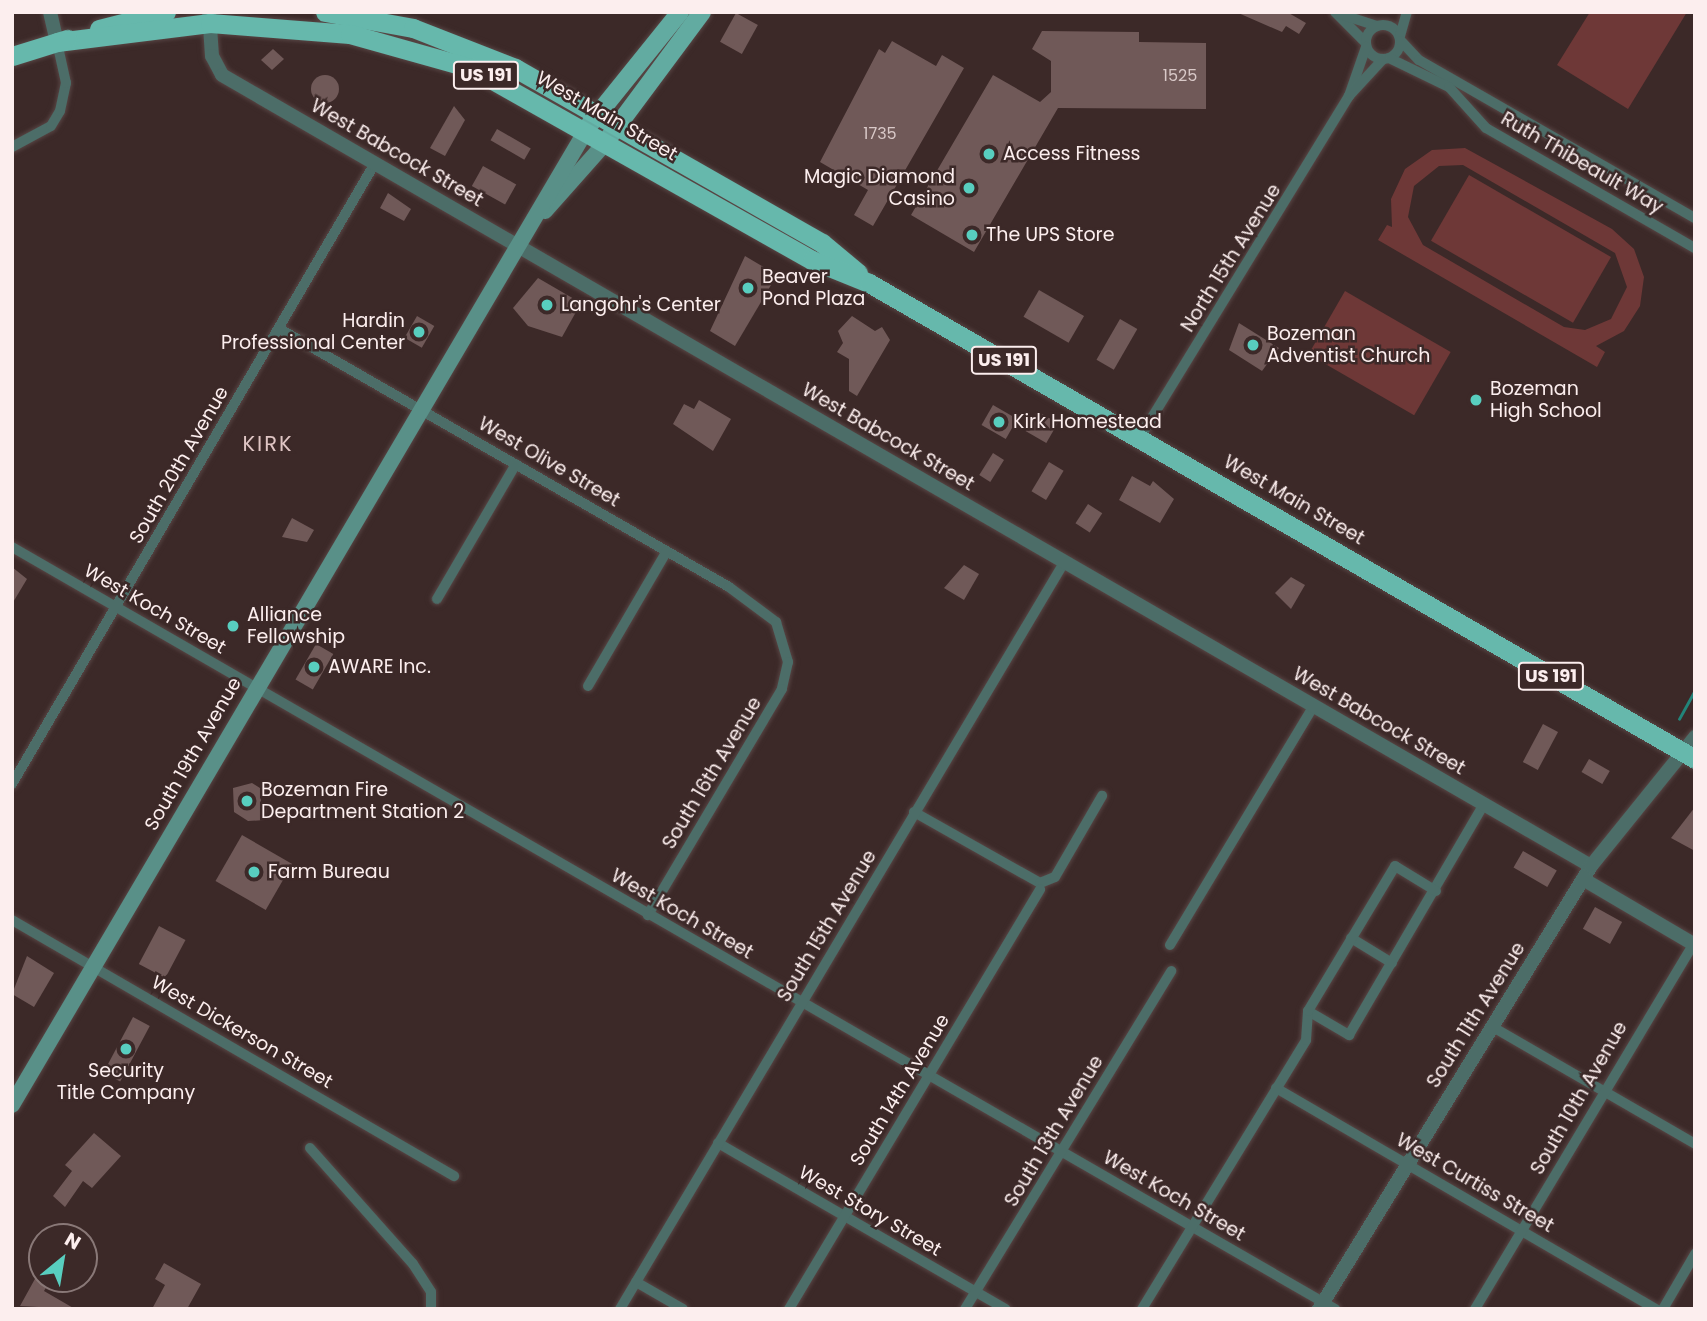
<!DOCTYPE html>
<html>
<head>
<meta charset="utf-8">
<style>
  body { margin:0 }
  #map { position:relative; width:1707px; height:1321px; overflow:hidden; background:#3c2928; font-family:Poppins,sans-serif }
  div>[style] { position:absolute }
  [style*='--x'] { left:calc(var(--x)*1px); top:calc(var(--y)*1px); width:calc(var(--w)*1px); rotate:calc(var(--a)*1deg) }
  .green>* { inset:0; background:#6e3837; transform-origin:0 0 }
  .stream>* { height:2.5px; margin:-1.25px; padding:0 1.25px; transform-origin:1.25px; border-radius:1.25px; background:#228479 }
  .building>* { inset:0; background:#705958; transform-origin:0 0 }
  .round { border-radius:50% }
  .roads { filter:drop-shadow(0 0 2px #574544) drop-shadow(0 0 2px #574544) }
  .minor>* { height:10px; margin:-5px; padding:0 5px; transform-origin:5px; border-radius:5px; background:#4c6d68 }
  .minor>.ring { margin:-5px; padding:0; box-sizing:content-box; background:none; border:10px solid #4c6d68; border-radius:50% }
  .tertiary>* { height:14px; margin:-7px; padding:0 7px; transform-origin:7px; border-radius:7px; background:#4c6d68 }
  .secondary>* { height:16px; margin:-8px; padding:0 8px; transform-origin:8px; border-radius:8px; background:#599088 }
  .primary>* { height:18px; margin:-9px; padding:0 9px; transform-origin:9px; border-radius:9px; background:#62aba1 }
  .trunk>* { height:19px; margin:-9.5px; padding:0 9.5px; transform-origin:9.5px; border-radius:9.5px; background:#66b8ac }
  .dots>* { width:19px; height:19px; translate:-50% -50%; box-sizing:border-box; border:4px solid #3c2928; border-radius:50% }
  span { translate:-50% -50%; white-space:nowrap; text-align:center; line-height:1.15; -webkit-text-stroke:5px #3c2928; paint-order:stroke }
  .number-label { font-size:16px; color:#d9c9c8 }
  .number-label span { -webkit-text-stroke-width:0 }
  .shield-label span { padding:2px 5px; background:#3c2928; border:2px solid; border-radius:5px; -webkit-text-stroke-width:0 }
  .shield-label { font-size:18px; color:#fceeee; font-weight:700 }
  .street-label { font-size:19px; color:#fceeee }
  .poi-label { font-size:19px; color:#fceeee }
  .left { translate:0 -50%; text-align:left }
  .right { translate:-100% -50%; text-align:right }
  .neighbourhood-label { font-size:21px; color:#dfc5c4; letter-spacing:2px }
  .frame { position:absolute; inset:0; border:14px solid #fceeee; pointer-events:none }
  .north { position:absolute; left:28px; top:1223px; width:70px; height:70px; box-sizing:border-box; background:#3c2928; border:2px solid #897877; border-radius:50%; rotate:30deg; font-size:19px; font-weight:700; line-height:28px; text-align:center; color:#fceeee }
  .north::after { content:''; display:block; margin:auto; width:24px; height:32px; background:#58cebf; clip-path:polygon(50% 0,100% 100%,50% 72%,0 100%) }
</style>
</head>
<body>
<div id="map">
  <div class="green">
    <i style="clip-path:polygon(1590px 12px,1687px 12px,1628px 109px,1557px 65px)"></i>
    <i style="clip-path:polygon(evenodd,1465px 148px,1612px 229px,1634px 249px,1644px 277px,1640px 306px,1624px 331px,1596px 346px,1605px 352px,1597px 367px,1378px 240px,1387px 225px,1392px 227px,1391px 199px,1405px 169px,1432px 150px,1465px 148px,1463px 165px,1615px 253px,1627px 287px,1611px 319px,1585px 330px,1564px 327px,1423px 245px,1408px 217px,1414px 186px,1439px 166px,1463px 165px)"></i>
    <i style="left:1469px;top:175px;width:164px;height:76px;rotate:30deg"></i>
    <i style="left:1345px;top:291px;width:122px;height:73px;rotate:30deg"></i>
  </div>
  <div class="stream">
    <i style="--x:1679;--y:719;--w:33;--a:-61"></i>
  </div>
  <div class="building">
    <i style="clip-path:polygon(1236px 12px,1287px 12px,1306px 23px,1299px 34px,1286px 26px,1282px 32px)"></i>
    <i style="left:736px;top:13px;width:25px;height:33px;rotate:29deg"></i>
    <i style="clip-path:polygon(1042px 31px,1139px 32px,1139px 42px,1206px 43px,1206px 109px,1058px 108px,974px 252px,911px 215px,993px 75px,1040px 102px,1051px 92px,1051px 61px,1032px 49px)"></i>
    <i style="clip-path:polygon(892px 41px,936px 66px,942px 55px,964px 68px,873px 226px,854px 215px,868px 190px,820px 162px,879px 49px,885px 53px)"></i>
    <i style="clip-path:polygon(273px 49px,284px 59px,272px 70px,261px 60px)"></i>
    <i class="round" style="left:311px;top:75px;width:28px;height:28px"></i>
    <i style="clip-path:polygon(454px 106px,465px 120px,445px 156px,430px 148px)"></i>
    <i style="left:497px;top:129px;width:39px;height:13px;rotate:30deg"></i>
    <i style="left:483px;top:166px;width:38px;height:23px;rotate:29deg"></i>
    <i style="clip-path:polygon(388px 193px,411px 209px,404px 221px,380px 208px)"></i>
    <i style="clip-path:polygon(745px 256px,777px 275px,735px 346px,710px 331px)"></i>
    <i style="clip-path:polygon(538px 278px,581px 303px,562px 337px,528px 326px,513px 308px)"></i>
    <i style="left:1039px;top:290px;width:52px;height:31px;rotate:30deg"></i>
    <i style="left:417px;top:316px;width:20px;height:25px;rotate:30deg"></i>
    <i style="clip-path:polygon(852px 316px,875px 331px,882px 327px,890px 340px,857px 396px,849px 391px,849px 359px,837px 352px,843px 343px,838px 331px)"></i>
    <i style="left:1120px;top:319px;width:20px;height:47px;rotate:30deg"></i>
    <i style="clip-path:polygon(1239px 323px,1279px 348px,1262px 371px,1229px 350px)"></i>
    <i style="clip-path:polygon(699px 400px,731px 419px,713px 451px,673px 424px,684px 404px,694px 409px)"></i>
    <i style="left:993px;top:405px;width:28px;height:23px;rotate:30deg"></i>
    <i style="left:1037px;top:411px;width:24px;height:23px;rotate:30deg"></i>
    <i style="left:993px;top:453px;width:13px;height:26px;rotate:32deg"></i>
    <i style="left:1049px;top:462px;width:17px;height:34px;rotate:31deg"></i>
    <i style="clip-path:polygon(1132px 476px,1150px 486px,1153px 481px,1174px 499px,1160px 523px,1119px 500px)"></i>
    <i style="left:1088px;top:504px;width:17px;height:23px;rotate:33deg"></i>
    <i style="clip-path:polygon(292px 518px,314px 530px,307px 542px,282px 537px)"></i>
    <i style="clip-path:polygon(964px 565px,979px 574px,964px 600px,944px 588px)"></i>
    <i style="clip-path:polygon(12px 567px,27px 579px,12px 604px)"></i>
    <i style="clip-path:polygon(1291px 577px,1305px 585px,1291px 609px,1275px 593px)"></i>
    <i style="left:316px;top:644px;width:20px;height:41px;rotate:30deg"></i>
    <i style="left:1543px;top:724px;width:17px;height:43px;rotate:28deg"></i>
    <i style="left:1589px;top:759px;width:24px;height:15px;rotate:30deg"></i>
    <i style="clip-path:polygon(252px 783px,260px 788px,261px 803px,268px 803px,265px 820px,248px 821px,234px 812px,233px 788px)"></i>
    <i style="clip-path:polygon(1695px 807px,1695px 851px,1671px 838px)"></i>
    <i style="left:242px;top:835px;width:58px;height:53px;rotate:30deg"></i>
    <i style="left:1523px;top:851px;width:39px;height:19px;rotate:30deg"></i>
    <i style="left:1595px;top:907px;width:31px;height:25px;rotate:29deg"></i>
    <i style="left:159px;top:926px;width:30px;height:43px;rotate:28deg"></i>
    <i style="clip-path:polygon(27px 956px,54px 973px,34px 1007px,12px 994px)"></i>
    <i style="left:133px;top:1017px;width:19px;height:63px;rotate:28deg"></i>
    <i style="clip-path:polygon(94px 1133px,121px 1156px,92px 1188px,83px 1181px,65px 1207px,53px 1196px,72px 1171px,65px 1165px)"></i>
    <i style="clip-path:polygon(164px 1263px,201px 1284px,187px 1309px,152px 1309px,165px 1285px,155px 1279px)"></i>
    <i style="clip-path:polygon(36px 1277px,48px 1284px,44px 1291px,75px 1309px,20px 1306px)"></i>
  </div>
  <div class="roads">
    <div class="minor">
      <i style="--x:1335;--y:12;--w:44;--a:45"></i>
      <i style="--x:1337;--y:13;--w:42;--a:18"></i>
      <i class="ring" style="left:1366px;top:25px;width:24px;height:24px"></i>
      <i style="--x:1400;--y:36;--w:25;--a:-74"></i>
      <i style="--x:1401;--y:41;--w:26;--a:47"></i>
      <i style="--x:1419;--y:60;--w:318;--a:29.8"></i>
      <i style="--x:1389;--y:58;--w:67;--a:25.8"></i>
      <i style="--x:1449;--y:87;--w:55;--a:47.9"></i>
      <i style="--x:1486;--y:128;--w:241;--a:29.9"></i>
      <i style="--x:1349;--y:96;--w:52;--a:-70.9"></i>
      <i style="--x:12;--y:147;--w:44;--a:-28.3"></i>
      <i style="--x:51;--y:126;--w:17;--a:-59"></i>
      <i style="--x:60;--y:111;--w:29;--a:-78"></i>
      <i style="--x:66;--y:83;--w:42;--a:-102.4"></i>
      <i style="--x:280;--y:329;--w:518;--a:29.88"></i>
      <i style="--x:729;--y:587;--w:59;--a:36.7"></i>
      <i style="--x:776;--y:622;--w:42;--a:73.3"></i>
      <i style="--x:788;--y:662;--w:28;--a:103"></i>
      <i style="--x:782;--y:689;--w:263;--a:120.7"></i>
      <i style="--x:1140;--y:437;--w:400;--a:-58.5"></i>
      <i style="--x:1349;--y:96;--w:50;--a:-47.4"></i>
      <i style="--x:12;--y:547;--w:1527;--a:29.94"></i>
      <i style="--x:437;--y:599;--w:156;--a:-59.7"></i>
      <i style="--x:588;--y:686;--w:156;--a:-59.7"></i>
      <i style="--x:12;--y:784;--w:719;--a:-59.69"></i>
      <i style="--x:914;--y:812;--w:145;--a:29.4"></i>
      <i style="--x:1040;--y:883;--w:16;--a:-22"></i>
      <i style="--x:1055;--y:877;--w:94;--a:-59.9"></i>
      <i style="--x:12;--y:920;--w:511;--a:30.08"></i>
      <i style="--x:1351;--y:938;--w:48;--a:31.4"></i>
      <i style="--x:1170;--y:945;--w:280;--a:-59"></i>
      <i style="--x:1308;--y:1011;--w:48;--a:30.3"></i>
      <i style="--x:1349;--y:1035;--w:268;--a:-59.7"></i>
      <i style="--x:1491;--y:1026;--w:236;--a:30"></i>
      <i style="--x:1276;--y:1088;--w:440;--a:30.2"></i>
      <i style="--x:718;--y:1143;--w:332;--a:30"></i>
      <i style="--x:310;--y:1148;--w:155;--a:48.4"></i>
      <i style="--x:413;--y:1264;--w:33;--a:57"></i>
      <i style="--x:431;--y:1292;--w:17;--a:90"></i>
      <i style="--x:636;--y:1282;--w:54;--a:29.9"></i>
      <i style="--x:620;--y:1309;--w:870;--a:-59.25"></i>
      <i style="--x:789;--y:1309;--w:489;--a:-59.1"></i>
      <i style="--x:965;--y:1309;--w:396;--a:-58.6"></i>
      <i style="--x:1142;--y:1309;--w:315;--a:-58.6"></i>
      <i style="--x:1306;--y:1040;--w:29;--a:-86"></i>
      <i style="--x:1308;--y:1011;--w:169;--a:-59"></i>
      <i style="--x:1395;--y:866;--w:48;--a:31.4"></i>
      <i style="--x:1475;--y:1309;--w:428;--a:-59.1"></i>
      <i style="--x:1663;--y:1309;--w:64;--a:-59.8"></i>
    </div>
    <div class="tertiary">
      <i style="--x:50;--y:12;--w:31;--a:77"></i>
      <i style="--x:209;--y:12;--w:44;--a:86.1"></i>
      <i style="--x:212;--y:56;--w:21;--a:62"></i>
      <i style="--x:222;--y:75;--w:1581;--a:30.02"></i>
      <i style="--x:1583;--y:879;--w:130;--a:30.5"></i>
      <i style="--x:1319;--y:1309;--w:520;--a:-58.45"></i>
      <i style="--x:1591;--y:866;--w:166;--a:-51.1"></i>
    </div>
    <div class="secondary">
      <i style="--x:545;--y:211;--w:92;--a:-48.5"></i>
      <i style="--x:12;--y:1105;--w:1133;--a:-59.5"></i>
    </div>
    <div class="primary">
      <i style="--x:590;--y:124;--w:144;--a:-51.2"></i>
      <i style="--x:610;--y:136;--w:154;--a:-53.4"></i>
    </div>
    <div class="trunk">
      <i style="--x:325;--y:12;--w:89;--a:10.3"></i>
      <i style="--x:413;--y:28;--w:110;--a:21.4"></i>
      <i style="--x:515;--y:68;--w:353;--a:29.7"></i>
      <i style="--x:822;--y:243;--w:47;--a:39.8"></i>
      <i style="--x:99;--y:29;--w:69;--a:-14.2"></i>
      <i style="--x:57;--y:42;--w:154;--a:-7.1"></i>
      <i style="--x:210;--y:23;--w:140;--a:4.5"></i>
      <i style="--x:350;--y:34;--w:126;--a:15.7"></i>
      <i style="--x:471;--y:68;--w:391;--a:29.4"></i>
      <i style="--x:812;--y:260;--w:61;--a:22"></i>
      <i style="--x:869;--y:283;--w:953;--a:29.95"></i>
      <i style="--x:12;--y:56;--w:58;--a:-17.2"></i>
    </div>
  </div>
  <div class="dots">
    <i style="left:989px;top:154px;background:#58cebf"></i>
    <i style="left:969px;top:188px;background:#58cebf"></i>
    <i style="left:972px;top:235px;background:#58cebf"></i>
    <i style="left:748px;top:288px;background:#58cebf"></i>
    <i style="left:547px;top:305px;background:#58cebf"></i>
    <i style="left:419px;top:332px;background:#58cebf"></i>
    <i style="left:1253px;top:345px;background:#58cebf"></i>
    <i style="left:1476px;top:400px;background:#58cebf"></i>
    <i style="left:999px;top:422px;background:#58cebf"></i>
    <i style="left:233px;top:626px;background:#58cebf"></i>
    <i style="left:314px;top:667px;background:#58cebf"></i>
    <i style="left:247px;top:801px;background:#58cebf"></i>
    <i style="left:254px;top:872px;background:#58cebf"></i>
    <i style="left:126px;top:1049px;background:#58cebf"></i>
  </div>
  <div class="number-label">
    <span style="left:1180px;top:76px">1525</span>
    <span style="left:880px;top:134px">1735</span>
  </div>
  <div class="shield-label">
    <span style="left:486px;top:75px">US 191</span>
    <span style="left:1004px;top:360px">US 191</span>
    <span style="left:1551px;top:676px">US 191</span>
  </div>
  <div class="street-label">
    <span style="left:607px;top:116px;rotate:30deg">West Main Street</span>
    <span style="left:397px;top:153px;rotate:30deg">West Babcock Street</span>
    <span style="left:1582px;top:163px;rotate:30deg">Ruth Thibeault Way</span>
    <span style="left:1231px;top:258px;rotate:-58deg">North 15th Avenue</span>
    <span style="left:888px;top:437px;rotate:30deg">West Babcock Street</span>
    <span style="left:549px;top:462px;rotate:30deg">West Olive Street</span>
    <span style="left:179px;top:465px;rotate:-60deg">South 20th Avenue</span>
    <span style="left:1294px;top:500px;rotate:30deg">West Main Street</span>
    <span style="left:155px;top:609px;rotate:30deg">West Koch Street</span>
    <span style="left:1379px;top:721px;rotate:30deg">West Babcock Street</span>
    <span style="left:193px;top:754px;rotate:-60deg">South 19th Avenue</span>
    <span style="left:712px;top:773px;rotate:-59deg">South 16th Avenue</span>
    <span style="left:682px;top:914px;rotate:30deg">West Koch Street</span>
    <span style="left:827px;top:926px;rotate:-59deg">South 15th Avenue</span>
    <span style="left:1476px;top:1015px;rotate:-58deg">South 11th Avenue</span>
    <span style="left:242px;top:1032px;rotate:30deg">West Dickerson Street</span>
    <span style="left:900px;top:1090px;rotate:-59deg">South 14th Avenue</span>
    <span style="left:1579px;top:1098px;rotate:-60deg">South 10th Avenue</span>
    <span style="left:1054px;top:1131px;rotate:-59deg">South 13th Avenue</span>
    <span style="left:1475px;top:1183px;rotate:30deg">West Curtiss Street</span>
    <span style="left:1174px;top:1196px;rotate:30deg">West Koch Street</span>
    <span style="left:870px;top:1211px;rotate:30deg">West Story Street</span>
  </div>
  <div class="poi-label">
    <span class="left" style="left:1003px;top:154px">Access Fitness</span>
    <span class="right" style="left:955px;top:188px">Magic Diamond<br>Casino</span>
    <span class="left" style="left:986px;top:235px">The UPS Store</span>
    <span class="left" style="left:762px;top:288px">Beaver<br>Pond Plaza</span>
    <span class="left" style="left:561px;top:305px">Langohr's Center</span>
    <span class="right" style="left:405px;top:332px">Hardin<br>Professional Center</span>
    <span class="left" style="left:1267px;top:345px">Bozeman<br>Adventist Church</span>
    <span class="left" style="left:1490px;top:400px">Bozeman<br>High School</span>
    <span class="left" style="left:1013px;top:422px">Kirk Homestead</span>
    <span class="left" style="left:247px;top:626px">Alliance<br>Fellowship</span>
    <span class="left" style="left:328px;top:667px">AWARE Inc.</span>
    <span class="left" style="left:261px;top:801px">Bozeman Fire<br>Department Station 2</span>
    <span class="left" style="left:268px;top:872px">Farm Bureau</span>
    <span style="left:126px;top:1082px">Security<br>Title Company</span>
  </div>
  <div class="neighbourhood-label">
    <span style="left:268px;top:444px">KIRK</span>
  </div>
  <div class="frame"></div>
  <div class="north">N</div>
</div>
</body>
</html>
